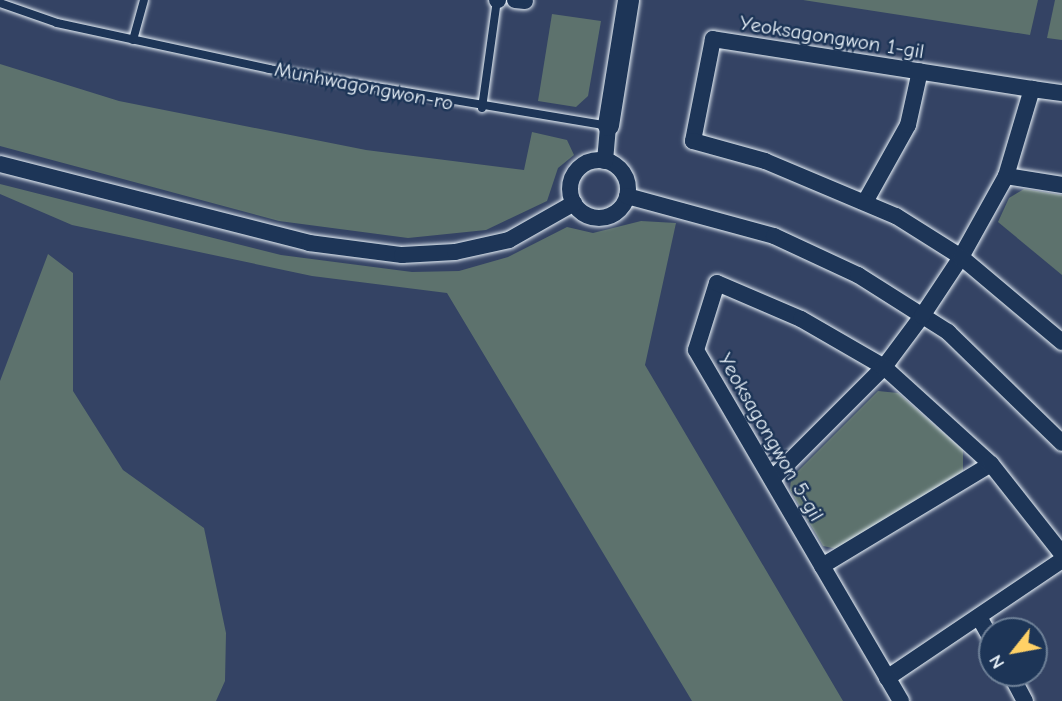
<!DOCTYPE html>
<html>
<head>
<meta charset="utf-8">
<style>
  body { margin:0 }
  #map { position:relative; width:1062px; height:701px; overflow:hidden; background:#344364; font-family:"Comic Neue",sans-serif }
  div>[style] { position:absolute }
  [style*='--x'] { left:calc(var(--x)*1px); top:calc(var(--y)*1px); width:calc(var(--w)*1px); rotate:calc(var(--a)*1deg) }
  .green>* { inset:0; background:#5d726d }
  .roads { filter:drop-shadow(0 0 2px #e8f1f8) drop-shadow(0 0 2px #e8f1f8) }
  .service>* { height:8px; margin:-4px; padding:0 4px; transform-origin:4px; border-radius:4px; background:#1d3557 }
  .minor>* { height:16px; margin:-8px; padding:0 8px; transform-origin:8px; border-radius:8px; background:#1d3557 }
  .minor>.ring { margin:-8px; padding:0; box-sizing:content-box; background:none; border:16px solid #1d3557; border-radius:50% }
  .tertiary>* { height:21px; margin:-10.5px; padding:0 10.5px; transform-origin:10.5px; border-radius:10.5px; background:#1d3557 }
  span { translate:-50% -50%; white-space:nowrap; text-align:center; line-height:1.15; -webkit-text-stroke:5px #1d3557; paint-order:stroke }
  .street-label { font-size:21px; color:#e8f1f8 }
  .north { position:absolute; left:978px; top:617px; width:70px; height:70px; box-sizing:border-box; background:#1d3557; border:2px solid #6e8097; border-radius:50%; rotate:239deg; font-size:19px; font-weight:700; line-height:28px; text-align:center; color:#e8f1f8 }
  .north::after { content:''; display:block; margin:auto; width:24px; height:32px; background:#ffd166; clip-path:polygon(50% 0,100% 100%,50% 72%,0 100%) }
</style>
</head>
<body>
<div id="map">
  <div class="green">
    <i style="clip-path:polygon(803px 0,1038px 0,1030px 35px)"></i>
    <i style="clip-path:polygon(1055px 0,1062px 0,1062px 40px,1047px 38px)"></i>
    <i style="clip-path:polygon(552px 14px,601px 21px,588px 96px,576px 107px,538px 101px)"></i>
    <i style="clip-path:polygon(0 64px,119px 101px,366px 150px,524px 170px,532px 132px,567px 140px,574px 155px,558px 168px,547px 201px,486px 230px,408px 238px,279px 221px,0 146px)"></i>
    <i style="clip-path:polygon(0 184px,281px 255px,412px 272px,459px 271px,508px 257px,567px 227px,593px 233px,641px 221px,676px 223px,645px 365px,843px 701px,692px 701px,447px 293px,312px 276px,72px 225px,0 194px)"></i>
    <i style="clip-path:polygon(1024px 189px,1062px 195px,1062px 275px,998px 222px,1009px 198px)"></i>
    <i style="clip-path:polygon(48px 254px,73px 273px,73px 391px,123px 470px,204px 528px,226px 633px,225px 681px,216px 701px,0 701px,0 381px)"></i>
    <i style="clip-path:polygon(878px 391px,898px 393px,963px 450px,963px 471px,837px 549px,823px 546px,790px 490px,791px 478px)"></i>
  </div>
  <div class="roads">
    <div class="service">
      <i style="--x:0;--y:3;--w:60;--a:19.3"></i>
      <i style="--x:57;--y:23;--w:217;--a:12.2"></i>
      <i style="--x:269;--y:69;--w:341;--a:9.5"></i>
      <i style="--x:133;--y:40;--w:41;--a:-74.6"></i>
      <i style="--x:482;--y:108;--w:109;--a:-82.1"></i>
    </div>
    <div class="minor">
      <i style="--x:497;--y:0;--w:1;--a:0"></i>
      <i style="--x:515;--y:0;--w:10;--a:6"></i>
      <i style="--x:1032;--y:89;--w:30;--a:8"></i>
      <i class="ring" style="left:570px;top:160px;width:42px;height:42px"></i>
      <i style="--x:605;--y:161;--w:36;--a:-85"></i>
      <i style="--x:0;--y:164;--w:319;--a:14.3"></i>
      <i style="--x:309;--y:243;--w:94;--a:7.4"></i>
      <i style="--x:402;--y:255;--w:53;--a:-3.2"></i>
      <i style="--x:455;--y:252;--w:55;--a:-12.5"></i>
      <i style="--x:509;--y:240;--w:75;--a:-29.6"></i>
      <i style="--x:1006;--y:176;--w:57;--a:9.1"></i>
      <i style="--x:627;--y:196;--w:152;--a:15.2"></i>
      <i style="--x:774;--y:236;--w:93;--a:24.9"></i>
      <i style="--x:858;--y:275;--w:107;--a:32.3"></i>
      <i style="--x:948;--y:332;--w:159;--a:44.2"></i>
      <i style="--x:865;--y:202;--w:88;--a:-60.8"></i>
      <i style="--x:908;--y:125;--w:55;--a:-77.5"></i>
      <i style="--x:772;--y:479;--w:158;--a:-45"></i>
      <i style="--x:884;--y:367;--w:64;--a:-53.3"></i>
      <i style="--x:922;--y:316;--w:71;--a:-56.5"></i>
      <i style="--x:961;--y:257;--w:93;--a:-60.9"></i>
      <i style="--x:1006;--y:176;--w:91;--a:-73.4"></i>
      <i style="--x:1032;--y:89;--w:323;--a:-171.1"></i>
      <i style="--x:713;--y:39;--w:104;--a:101.1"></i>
      <i style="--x:693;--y:141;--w:75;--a:15.5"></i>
      <i style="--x:765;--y:161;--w:142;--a:22.8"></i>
      <i style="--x:896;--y:216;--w:77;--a:32.2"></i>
      <i style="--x:961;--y:257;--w:132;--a:40.1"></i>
      <i style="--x:822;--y:566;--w:197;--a:-31.1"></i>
      <i style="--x:979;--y:617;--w:26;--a:61"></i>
      <i style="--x:1010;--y:673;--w:32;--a:62"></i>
      <i style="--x:887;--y:678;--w:211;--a:-34"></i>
      <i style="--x:901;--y:701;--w:406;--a:-120.3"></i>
      <i style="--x:696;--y:350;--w:70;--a:-72.6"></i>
      <i style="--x:717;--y:283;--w:91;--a:23.2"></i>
      <i style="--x:801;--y:319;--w:96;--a:30"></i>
      <i style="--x:884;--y:367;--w:144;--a:42.2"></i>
      <i style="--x:991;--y:464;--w:115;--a:51.7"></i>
    </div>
    <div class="tertiary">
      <i style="--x:608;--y:125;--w:127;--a:-80.9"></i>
    </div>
  </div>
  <div class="street-label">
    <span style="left:832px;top:37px;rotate:9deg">Yeoksagongwon 1-gil</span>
    <span style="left:364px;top:86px;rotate:11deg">Munhwagongwon-ro</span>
    <span style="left:771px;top:437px;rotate:60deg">Yeoksagongwon 5-gil</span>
  </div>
  <div class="north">N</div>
</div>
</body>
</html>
